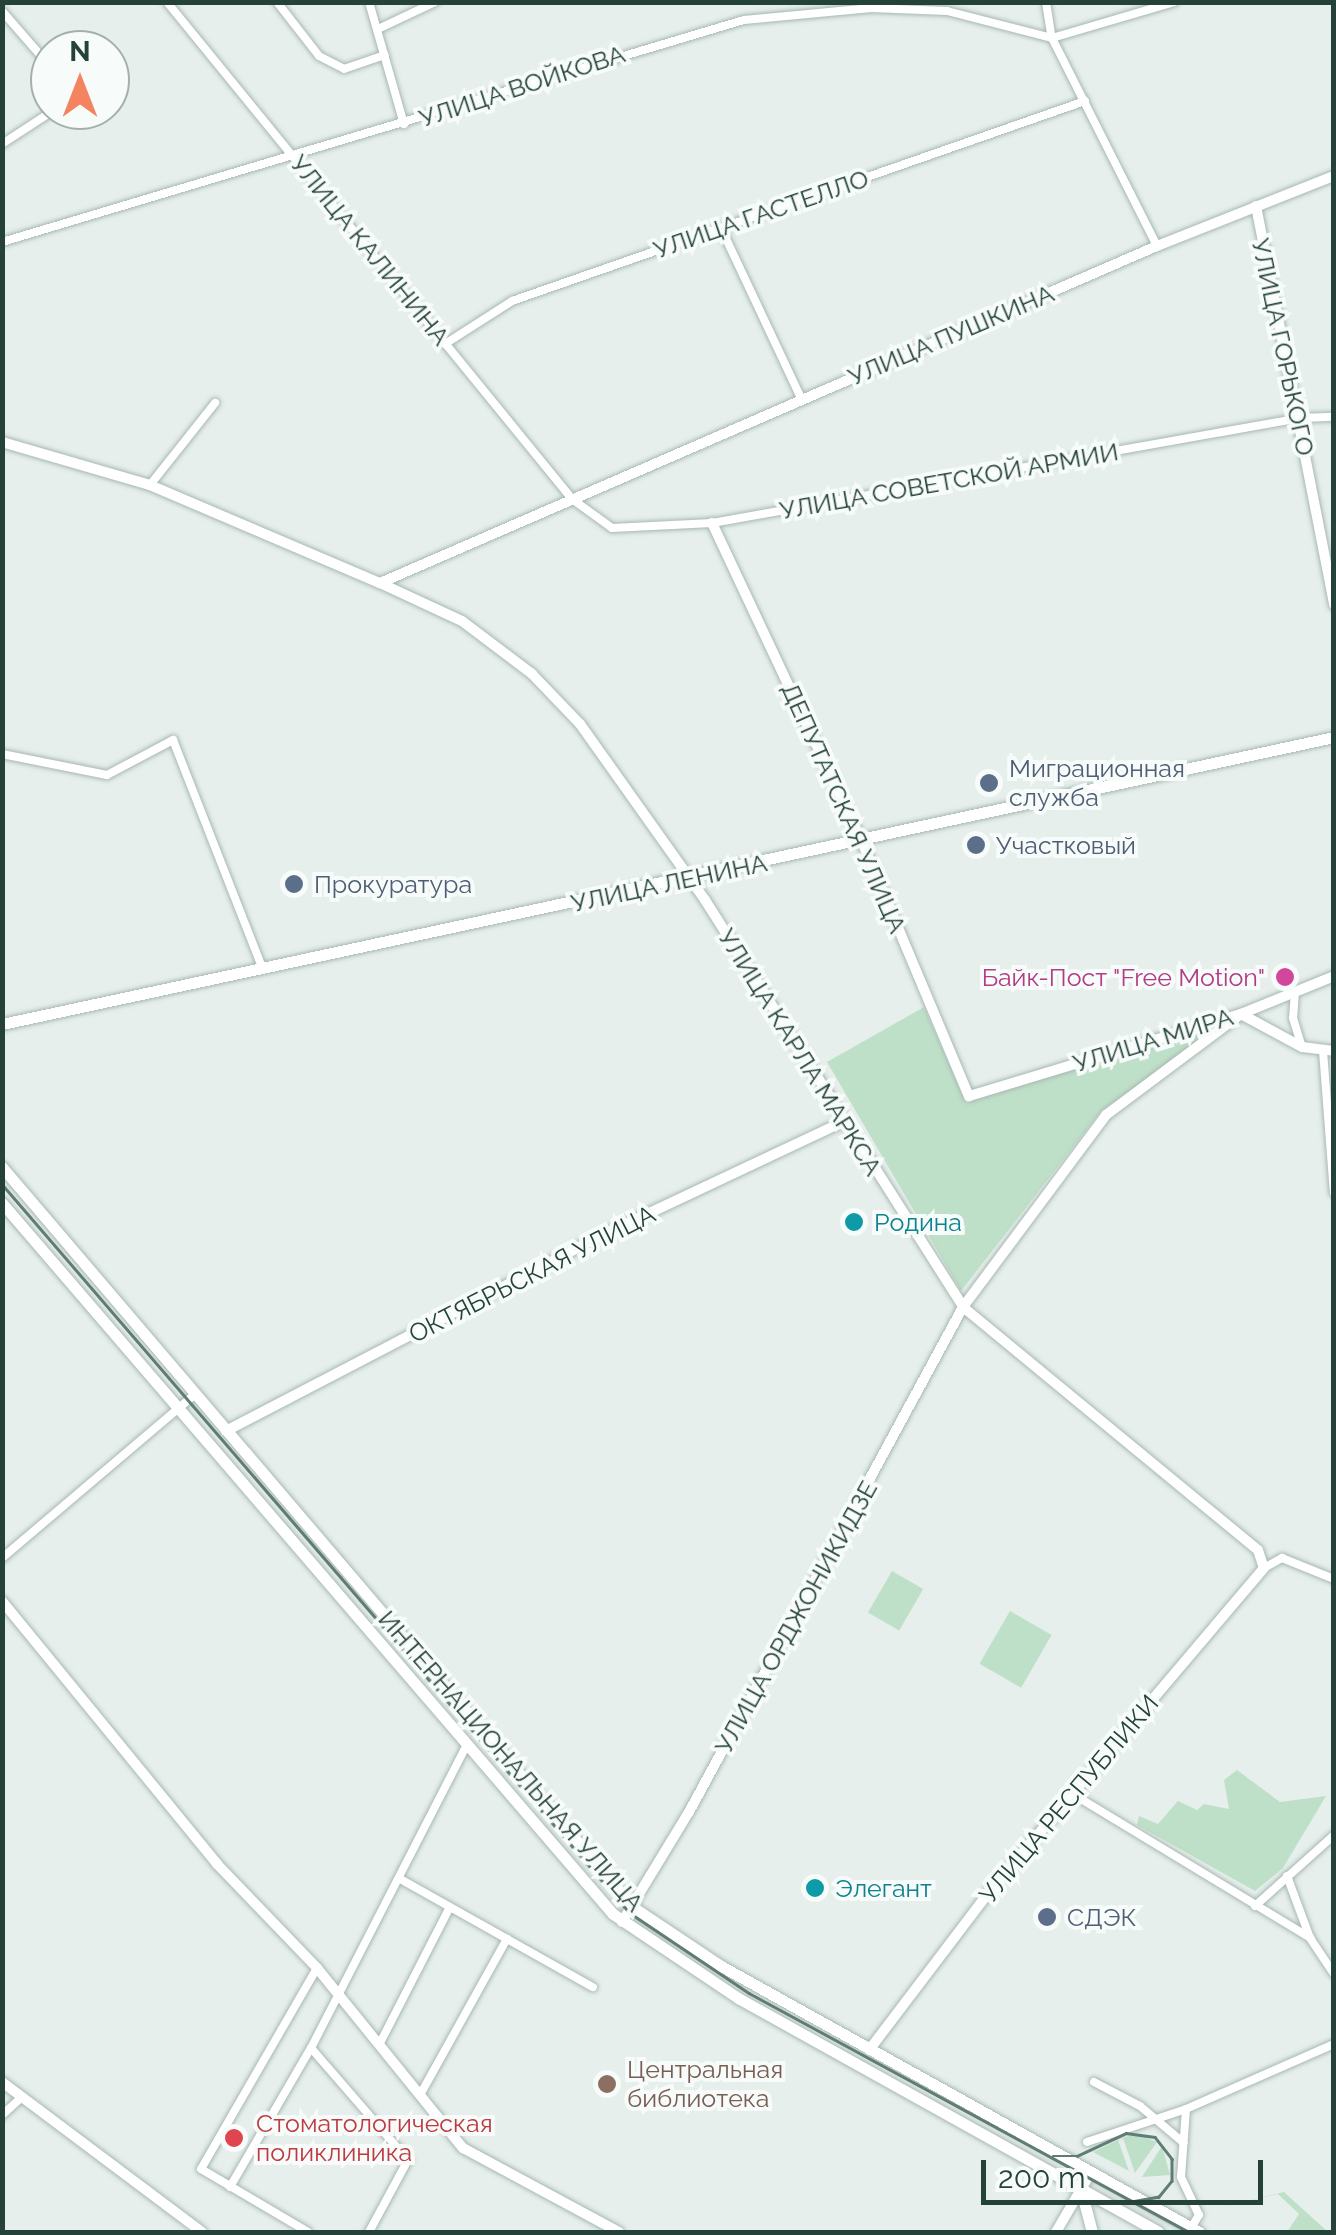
<!DOCTYPE html>
<html>
<head>
<meta charset="utf-8">
<style>
  body { margin:0 }
  #map { position:relative; width:1336px; height:2235px; overflow:hidden; background:#e6efeb; font-family:Raleway,sans-serif }
  div>[style] { position:absolute }
  [style*='--x'] { left:calc(var(--x)*1px); top:calc(var(--y)*1px); width:calc(var(--w)*1px); rotate:calc(var(--a)*1deg) }
  .green>* { inset:0; background:#bfe0c8; transform-origin:0 0 }
  .roads { filter:drop-shadow(0 0 2px #a8b8b2) drop-shadow(0 0 2px #a8b8b2) }
  .minor>* { height:8px; margin:-4px; padding:0 4px; transform-origin:4px; border-radius:4px; background:#fff }
  .tertiary>* { height:10px; margin:-5px; padding:0 5px; transform-origin:5px; border-radius:5px; background:#fff }
  .secondary>* { height:11px; margin:-5.5px; padding:0 5.5px; transform-origin:5.5px; border-radius:5.5px; background:#fff }
  .tram>* { height:2.5px; margin:-1.25px; padding:0 1.25px; transform-origin:1.25px; border-radius:1.25px; background:#5f7d75 }
  .dots>* { width:28px; height:28px; translate:-50% -50%; box-sizing:border-box; border:5px solid #f7fbf9; border-radius:50% }
  span { translate:-50% -50%; white-space:nowrap; text-align:center; line-height:1.15; -webkit-text-stroke:8px #f7fbf9; paint-order:stroke }
  .street-label { font-size:25px; color:#24423a }
  .service-label { font-size:25px; color:#4e5e75 }
  .left { translate:0 -50%; text-align:left }
  .hotel-label { font-size:25px; color:#b23c85 }
  .right { translate:-100% -50%; text-align:right }
  .culture-label { font-size:25px; color:#0d838f }
  .education-label { font-size:25px; color:#785e54 }
  .health-label { font-size:25px; color:#be3a42 }
  .frame { position:absolute; inset:0; border:5px solid #24423a; pointer-events:none }
  .north { position:absolute; left:30px; top:30px; width:100px; height:100px; box-sizing:border-box; background:#f7fbf9; border:2px solid #a3b1ad; border-radius:50%; rotate:0deg; font-size:28px; font-weight:700; line-height:40px; text-align:center; color:#24423a }
  .north::after { content:''; display:block; margin:auto; width:35px; height:45px; background:#f4845f; clip-path:polygon(50% 0,100% 100%,50% 72%,0 100%) }
  .scale { position:absolute; left:981px; top:2160px; width:282px; height:45px; box-sizing:border-box; border:5px solid #24423a; border-top:0; padding-left:12px; font-size:30px; line-height:35px; white-space:nowrap; color:#24423a; -webkit-text-stroke:8px #f7fbf9; paint-order:stroke }
</style>
</head>
<body>
<div id="map">
  <div class="green">
    <i style="clip-path:polygon(924px 1007px,966px 1103px,1197px 1030px,1202px 1042px,1101px 1111px,961px 1291px,827px 1062px)"></i>
    <i style="left:892px;top:1571px;width:36px;height:48px;rotate:30deg"></i>
    <i style="left:1010px;top:1611px;width:48px;height:61px;rotate:30deg"></i>
    <i style="clip-path:polygon(1237px 1770px,1280px 1802px,1326px 1796px,1283px 1868px,1255px 1891px,1137px 1825px,1139px 1816px,1158px 1824px,1178px 1801px,1197px 1810px,1204px 1804px,1229px 1809px,1224px 1780px)"></i>
    <i style="clip-path:polygon(1137px 2134px,1157px 2142px,1135px 2173px,1123px 2138px)"></i>
    <i style="clip-path:polygon(1118px 2140px,1129px 2171px,1093px 2152px)"></i>
    <i style="clip-path:polygon(1162px 2146px,1170px 2175px,1142px 2177px)"></i>
    <i style="clip-path:polygon(1284px 2192px,1328px 2232px,1287px 2232px,1299px 2214px,1278px 2194px,1223px 2207px)"></i>
  </div>
  <div class="roads">
    <div class="minor">
      <i style="--x:167;--y:2;--w:641;--a:50.82"></i>
      <i style="--x:572;--y:499;--w:49;--a:35.9"></i>
      <i style="--x:612;--y:528;--w:100;--a:-2.9"></i>
      <i style="--x:712;--y:523;--w:597;--a:-10.12"></i>
      <i style="--x:1300;--y:418;--w:34;--a:-2"></i>
      <i style="--x:277;--y:2;--w:68;--a:52.1"></i>
      <i style="--x:319;--y:56;--w:28;--a:27"></i>
      <i style="--x:344;--y:69;--w:43;--a:-18.9"></i>
      <i style="--x:369;--y:2;--w:127;--a:74"></i>
      <i style="--x:1046;--y:2;--w:36;--a:81"></i>
      <i style="--x:1052;--y:38;--w:233;--a:63.2"></i>
      <i style="--x:2;--y:11;--w:73;--a:48.9"></i>
      <i style="--x:378;--y:29;--w:63;--a:-25.3"></i>
      <i style="--x:2;--y:144;--w:62;--a:-33.2"></i>
      <i style="--x:721;--y:228;--w:188;--a:64.8"></i>
      <i style="--x:2;--y:242;--w:774;--a:-16.66"></i>
      <i style="--x:744;--y:20;--w:128;--a:-5.4"></i>
      <i style="--x:871;--y:8;--w:76;--a:2.3"></i>
      <i style="--x:947;--y:11;--w:108;--a:14.4"></i>
      <i style="--x:1052;--y:38;--w:127;--a:-16.4"></i>
      <i style="--x:445;--y:344;--w:80;--a:-32.7"></i>
      <i style="--x:512;--y:301;--w:607;--a:-19.24"></i>
      <i style="--x:150;--y:485;--w:105;--a:-51.6"></i>
      <i style="--x:2;--y:754;--w:107;--a:11.3"></i>
      <i style="--x:107;--y:775;--w:75;--a:-27.9"></i>
      <i style="--x:173;--y:740;--w:244;--a:68.6"></i>
      <i style="--x:1295;--y:991;--w:27;--a:94"></i>
      <i style="--x:1293;--y:1018;--w:30;--a:73"></i>
      <i style="--x:1323;--y:1051;--w:142;--a:85.6"></i>
      <i style="--x:2;--y:1558;--w:252;--a:-40.3"></i>
      <i style="--x:1264;--y:1568;--w:21;--a:-29"></i>
      <i style="--x:1282;--y:1558;--w:56;--a:22"></i>
      <i style="--x:1071;--y:1793;--w:280;--a:31.2"></i>
      <i style="--x:1310;--y:1938;--w:43;--a:56.3"></i>
      <i style="--x:1287;--y:1876;--w:66;--a:69.6"></i>
      <i style="--x:402;--y:1880;--w:219;--a:29.3"></i>
      <i style="--x:1255;--y:1906;--w:106;--a:-41.9"></i>
      <i style="--x:379;--y:2045;--w:155;--a:-62.8"></i>
      <i style="--x:1094;--y:2082;--w:52;--a:27.6"></i>
      <i style="--x:1140;--y:2106;--w:57;--a:40.1"></i>
      <i style="--x:420;--y:2095;--w:179;--a:-60.9"></i>
      <i style="--x:1186;--y:2109;--w:68;--a:94.2"></i>
      <i style="--x:1181;--y:2177;--w:42;--a:64.7"></i>
      <i style="--x:1199;--y:2215;--w:15;--a:122"></i>
      <i style="--x:2;--y:2115;--w:24;--a:-42"></i>
      <i style="--x:1087;--y:2142;--w:104;--a:-18.4"></i>
      <i style="--x:1186;--y:2109;--w:162;--a:-23.7"></i>
      <i style="--x:230;--y:2187;--w:161;--a:-59.8"></i>
      <i style="--x:308;--y:2232;--w:124;--a:-149.5"></i>
      <i style="--x:201;--y:2169;--w:232;--a:-60"></i>
      <i style="--x:369;--y:2232;--w:82;--a:-61.6"></i>
      <i style="--x:408;--y:2160;--w:148;--a:-130.9"></i>
      <i style="--x:311;--y:2048;--w:339;--a:-62.8"></i>
    </div>
    <div class="tertiary">
      <i style="--x:1256;--y:206;--w:407;--a:78.9"></i>
      <i style="--x:2;--y:442;--w:154;--a:16.2"></i>
      <i style="--x:150;--y:485;--w:250;--a:23.1"></i>
      <i style="--x:380;--y:583;--w:90;--a:24.9"></i>
      <i style="--x:462;--y:621;--w:88;--a:37.1"></i>
      <i style="--x:532;--y:674;--w:69;--a:46.2"></i>
      <i style="--x:580;--y:724;--w:216;--a:54.6"></i>
      <i style="--x:705;--y:900;--w:482;--a:57.6"></i>
      <i style="--x:963;--y:1307;--w:382;--a:39.5"></i>
      <i style="--x:1258;--y:1550;--w:19;--a:72"></i>
      <i style="--x:1264;--y:1568;--w:430;--a:130.3"></i>
      <i style="--x:986;--y:1896;--w:193;--a:127.2"></i>
      <i style="--x:712;--y:523;--w:353;--a:64.8"></i>
      <i style="--x:862;--y:842;--w:276;--a:67.2"></i>
      <i style="--x:969;--y:1096;--w:284;--a:-16.8"></i>
      <i style="--x:1241;--y:1014;--w:100;--a:-22.2"></i>
      <i style="--x:380;--y:583;--w:847;--a:-23.45"></i>
      <i style="--x:1157;--y:246;--w:190;--a:-21.6"></i>
      <i style="--x:226;--y:1431;--w:429;--a:-27.5"></i>
      <i style="--x:607;--y:1233;--w:259;--a:-25.2"></i>
      <i style="--x:2;--y:1601;--w:340;--a:50.7"></i>
      <i style="--x:217;--y:1864;--w:144;--a:46.1"></i>
      <i style="--x:317;--y:1968;--w:232;--a:51"></i>
      <i style="--x:463;--y:2148;--w:177;--a:28.3"></i>
      <i style="--x:622;--y:1922;--w:129;--a:-58.7"></i>
      <i style="--x:689;--y:1812;--w:575;--a:-61.52"></i>
      <i style="--x:963;--y:1307;--w:239;--a:-53.3"></i>
      <i style="--x:1106;--y:1115;--w:169;--a:-36.8"></i>
      <i style="--x:1241;--y:1014;--w:69;--a:28.4"></i>
      <i style="--x:1302;--y:1047;--w:32;--a:7"></i>
      <i style="--x:2;--y:2082;--w:250;--a:36.9"></i>
      <i style="--x:1056;--y:2232;--w:69;--a:-59.7"></i>
    </div>
    <div class="secondary">
      <i style="--x:2;--y:1024;--w:1363;--a:-12.16"></i>
      <i style="--x:2;--y:1167;--w:974;--a:49.54"></i>
      <i style="--x:634;--y:1908;--w:105;--a:33.7"></i>
      <i style="--x:721;--y:1966;--w:547;--a:29.1"></i>
      <i style="--x:2;--y:1203;--w:937;--a:49.33"></i>
      <i style="--x:613;--y:1914;--w:151;--a:33.9"></i>
      <i style="--x:738;--y:1998;--w:481;--a:29.1"></i>
      <i style="--x:1081;--y:2190;--w:43;--a:75.3"></i>
    </div>
  </div>
  <div class="tram">
    <i style="--x:2;--y:1184;--w:962;--a:49.26"></i>
    <i style="--x:630;--y:1913;--w:143;--a:33.9"></i>
    <i style="--x:749;--y:1993;--w:501;--a:28.51"></i>
    <i style="--x:1053;--y:2156;--w:24;--a:0"></i>
    <i style="--x:1077;--y:2156;--w:54;--a:-25.1"></i>
    <i style="--x:1126;--y:2133;--w:29;--a:8"></i>
    <i style="--x:1155;--y:2137;--w:28;--a:52"></i>
    <i style="--x:1172;--y:2159;--w:22;--a:90"></i>
    <i style="--x:1172;--y:2181;--w:21;--a:129"></i>
    <i style="--x:1159;--y:2197;--w:29;--a:170"></i>
  </div>
  <div class="dots">
    <i style="left:989px;top:783px;background:#5c6f8a"></i>
    <i style="left:976px;top:845px;background:#5c6f8a"></i>
    <i style="left:294px;top:884px;background:#5c6f8a"></i>
    <i style="left:1285px;top:977px;background:#d1479c"></i>
    <i style="left:854px;top:1222px;background:#0f9aa8"></i>
    <i style="left:815px;top:1888px;background:#0f9aa8"></i>
    <i style="left:1047px;top:1917px;background:#5c6f8a"></i>
    <i style="left:607px;top:2084px;background:#8d6e63"></i>
    <i style="left:234px;top:2138px;background:#e0444e"></i>
  </div>
  <div class="street-label">
    <span style="left:522px;top:86px;rotate:-18deg">УЛИЦА ВОЙКОВА</span>
    <span style="left:761px;top:214px;rotate:-19deg">УЛИЦА ГАСТЕЛЛО</span>
    <span style="left:370px;top:250px;rotate:51deg">УЛИЦА КАЛИНИНА</span>
    <span style="left:951px;top:335px;rotate:-23deg">УЛИЦА ПУШКИНА</span>
    <span style="left:1283px;top:347px;rotate:78deg">УЛИЦА ГОРЬКОГО</span>
    <span style="left:949px;top:481px;rotate:-10deg">УЛИЦА СОВЕТСКОЙ АРМИИ</span>
    <span style="left:844px;top:808px;rotate:66deg">ДЕПУТАТСКАЯ УЛИЦА</span>
    <span style="left:669px;top:883px;rotate:-12deg">УЛИЦА ЛЕНИНА</span>
    <span style="left:1153px;top:1040px;rotate:-17deg">УЛИЦА МИРА</span>
    <span style="left:800px;top:1052px;rotate:58deg">УЛИЦА КАРЛА МАРКСА</span>
    <span style="left:532px;top:1274px;rotate:-27deg">ОКТЯБРЬСКАЯ УЛИЦА</span>
    <span style="left:796px;top:1617px;rotate:-61deg">УЛИЦА ОРДЖОНИКИДЗЕ</span>
    <span style="left:511px;top:1761px;rotate:49deg">ИНТЕРНАЦИОНАЛЬНАЯ УЛИЦА</span>
    <span style="left:1069px;top:1799px;rotate:-50deg">УЛИЦА РЕСПУБЛИКИ</span>
  </div>
  <div class="service-label">
    <span class="left" style="left:1009px;top:783px">Миграционная<br>служба</span>
    <span class="left" style="left:996px;top:845px">Участковый</span>
    <span class="left" style="left:314px;top:884px">Прокуратура</span>
    <span class="left" style="left:1067px;top:1917px">СДЭК</span>
  </div>
  <div class="hotel-label">
    <span class="right" style="left:1265px;top:977px">Байк-Пост "Free Motion"</span>
  </div>
  <div class="culture-label">
    <span class="left" style="left:874px;top:1222px">Родина</span>
    <span class="left" style="left:835px;top:1888px">Элегант</span>
  </div>
  <div class="education-label">
    <span class="left" style="left:627px;top:2084px">Центральная<br>библиотека</span>
  </div>
  <div class="health-label">
    <span class="left" style="left:256px;top:2138px">Стоматологическая<br>поликлиника</span>
  </div>
  <div class="frame"></div>
  <div class="north">N</div>
  <div class="scale">200 m</div>
</div>
</body>
</html>
